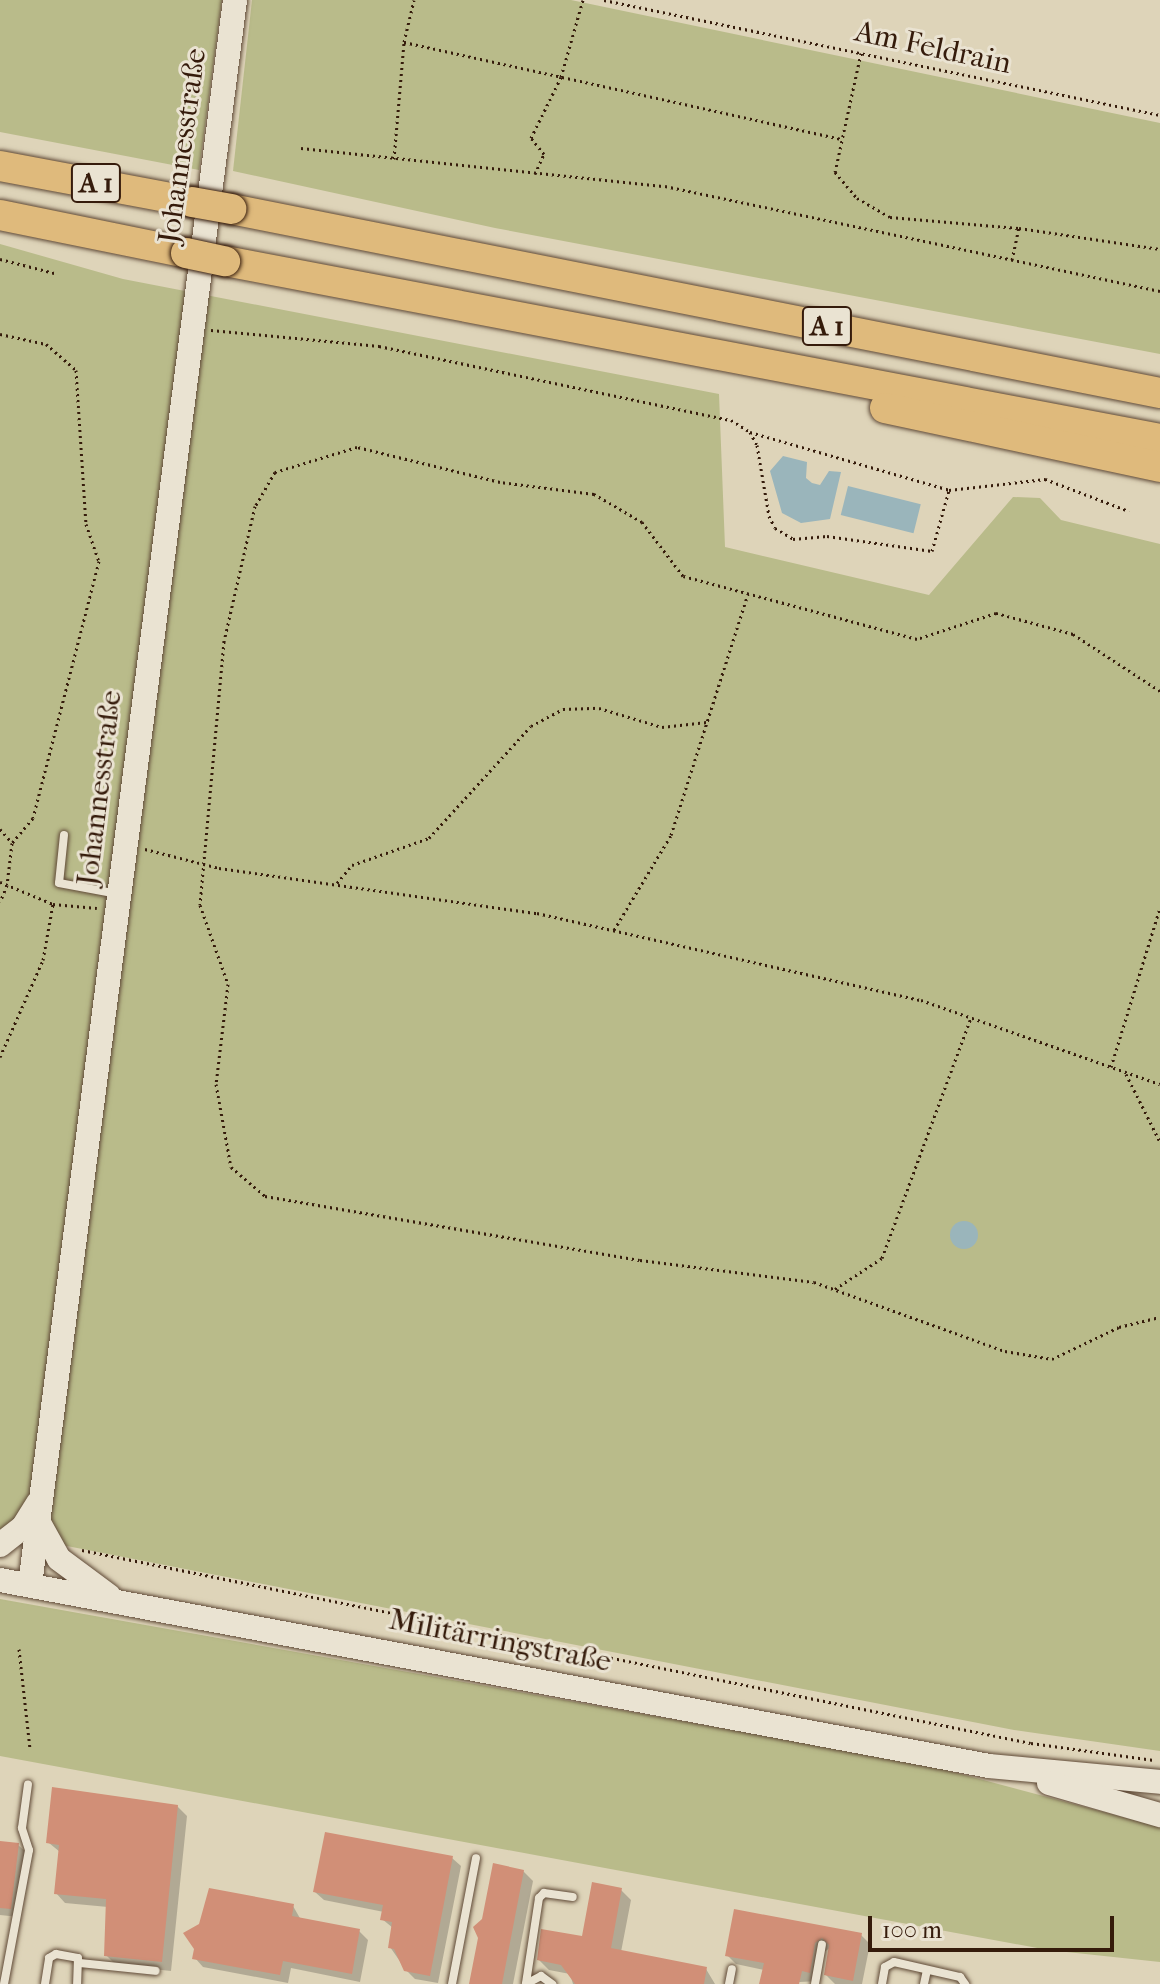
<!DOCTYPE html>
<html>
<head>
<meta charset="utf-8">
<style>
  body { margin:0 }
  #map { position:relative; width:1160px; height:1984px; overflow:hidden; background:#ded4b9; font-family:"IM FELL French Canon",serif }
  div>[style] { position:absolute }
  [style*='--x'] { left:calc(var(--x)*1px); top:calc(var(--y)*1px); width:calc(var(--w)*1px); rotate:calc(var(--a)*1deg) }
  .green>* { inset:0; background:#b9bb8a }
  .water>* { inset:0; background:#9ab5bb; transform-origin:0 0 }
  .round { border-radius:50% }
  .shadow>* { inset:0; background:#0003 }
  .building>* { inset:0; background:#d18f77 }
  .path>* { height:3px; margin-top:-1.5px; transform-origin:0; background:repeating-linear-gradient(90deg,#351b0b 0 2px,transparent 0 6px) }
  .roads { filter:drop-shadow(0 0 2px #5f4936) drop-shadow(0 0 2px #5f4936) }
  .lane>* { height:8px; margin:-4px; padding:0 4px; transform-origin:4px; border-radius:4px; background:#eae3d2 }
  .secondary>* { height:24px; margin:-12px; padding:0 12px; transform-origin:12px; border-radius:12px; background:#eae3d2 }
  .highway>* { height:30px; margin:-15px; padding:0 15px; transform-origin:15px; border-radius:15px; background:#dfba7c }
  .bridges { filter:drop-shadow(0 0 2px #351b0b) drop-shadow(0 0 2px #351b0b) }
  .highway-bridge>* { height:30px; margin:-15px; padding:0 15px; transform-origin:15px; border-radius:15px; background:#dfba7c }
  span { translate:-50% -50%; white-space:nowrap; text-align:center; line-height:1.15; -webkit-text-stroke:6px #eae3d2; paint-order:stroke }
  .shield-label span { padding:2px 6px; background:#eae3d2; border:2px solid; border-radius:6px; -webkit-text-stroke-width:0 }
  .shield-label { font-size:28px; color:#351b0b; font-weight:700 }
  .street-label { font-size:30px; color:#351b0b }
  .scale { position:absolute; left:868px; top:1916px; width:246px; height:36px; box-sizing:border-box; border:4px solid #351b0b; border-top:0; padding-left:10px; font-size:24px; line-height:28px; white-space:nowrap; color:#351b0b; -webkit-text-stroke:6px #eae3d2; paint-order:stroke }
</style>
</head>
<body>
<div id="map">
  <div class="green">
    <i style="clip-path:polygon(0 0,222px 0,199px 170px,0 132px)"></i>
    <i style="clip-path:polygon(252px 0,571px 0,1160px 123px,1160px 354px,495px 228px,233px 171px)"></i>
    <i style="clip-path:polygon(0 244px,123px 279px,719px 394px,725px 547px,929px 595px,1013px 497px,1040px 498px,1061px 520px,1160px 544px,1160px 1751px,1014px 1730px,0 1533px)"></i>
    <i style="clip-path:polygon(0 1599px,927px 1765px,1160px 1827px,1160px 1962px,1048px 1950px,0 1756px)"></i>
  </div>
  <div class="water">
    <i style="clip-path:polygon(783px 456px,807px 462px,806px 478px,812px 483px,820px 485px,829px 471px,841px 472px,830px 519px,801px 523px,782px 513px,770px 471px)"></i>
    <i style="left:848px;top:486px;width:75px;height:30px;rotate:14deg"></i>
    <i class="round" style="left:950px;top:1221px;width:28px;height:28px"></i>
  </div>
  <div class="shadow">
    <i style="clip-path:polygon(177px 1806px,187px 1816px,171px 1971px,116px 1965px,106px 1955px,108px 1907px,65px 1903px,56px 1893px,60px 1852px,49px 1843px)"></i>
    <i style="clip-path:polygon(0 1843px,18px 1845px,28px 1854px,19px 1917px,0 1915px)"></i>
    <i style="clip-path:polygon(452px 1858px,461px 1866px,438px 1983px,415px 1979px,406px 1970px,390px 1947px,393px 1928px,382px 1919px,384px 1912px,324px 1900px,315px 1892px)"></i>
    <i style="clip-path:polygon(523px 1871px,533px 1881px,513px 1984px,472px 1984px)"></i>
    <i style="clip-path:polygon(621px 1890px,631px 1900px,621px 1952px,706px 1969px,715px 1984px,573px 1984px,570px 1974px,549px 1970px,539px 1960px,583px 1939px)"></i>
    <i style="clip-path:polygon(293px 1906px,301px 1920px,359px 1931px,368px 1940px,360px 1982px,291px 1968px,288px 1983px,203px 1967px,195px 1958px)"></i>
    <i style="clip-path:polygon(736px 1911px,861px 1935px,870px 1944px,862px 1984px,835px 1984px,826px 1975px,830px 1948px,824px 1952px,819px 1981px,762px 1984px,764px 1970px,736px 1964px,727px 1955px)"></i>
  </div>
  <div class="building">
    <i style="clip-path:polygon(52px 1787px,178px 1805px,162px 1962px,104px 1956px,106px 1899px,54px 1894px,59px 1845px,46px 1843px)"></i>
    <i style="clip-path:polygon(325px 1832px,453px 1856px,430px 1976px,404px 1971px,394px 1949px,388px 1948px,392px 1922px,380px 1920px,383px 1905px,313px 1892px)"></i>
    <i style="clip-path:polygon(0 1841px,19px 1843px,11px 1909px,0 1908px)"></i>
    <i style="clip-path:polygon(493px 1863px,524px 1870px,502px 1984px,469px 1984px,478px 1938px,473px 1927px,482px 1919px)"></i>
    <i style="clip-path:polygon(592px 1882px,622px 1888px,611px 1948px,707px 1967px,704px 1984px,575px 1984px,561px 1965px,537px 1960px,541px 1929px,582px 1936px)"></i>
    <i style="clip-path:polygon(209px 1888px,294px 1904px,292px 1916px,360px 1929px,352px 1974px,283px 1961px,280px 1975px,192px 1959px,194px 1949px,183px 1933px,199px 1924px)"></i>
    <i style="clip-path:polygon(734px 1909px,862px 1933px,853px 1981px,824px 1975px,829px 1945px,822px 1938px,815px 1943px,810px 1973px,802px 1971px,799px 1984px,759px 1984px,764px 1963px,725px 1956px)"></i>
  </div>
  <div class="path">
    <i style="--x:604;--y:0;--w:568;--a:11.69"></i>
    <i style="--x:404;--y:42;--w:448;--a:12.5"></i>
    <i style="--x:861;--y:53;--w:122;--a:102.3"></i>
    <i style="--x:835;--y:172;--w:34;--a:50"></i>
    <i style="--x:857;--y:198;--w:38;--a:30"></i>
    <i style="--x:890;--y:217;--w:129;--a:4.9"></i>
    <i style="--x:1019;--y:228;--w:143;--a:8.5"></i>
    <i style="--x:301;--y:148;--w:366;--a:6"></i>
    <i style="--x:665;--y:186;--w:506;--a:11.98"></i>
    <i style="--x:394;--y:159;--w:117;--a:-85.1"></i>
    <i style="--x:404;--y:42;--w:43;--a:-76.6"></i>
    <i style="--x:535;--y:174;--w:22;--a:-66"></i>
    <i style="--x:544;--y:154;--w:21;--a:-129"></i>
    <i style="--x:531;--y:138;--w:68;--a:-63.8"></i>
    <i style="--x:561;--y:77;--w:80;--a:-74.1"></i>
    <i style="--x:0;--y:259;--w:56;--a:14.5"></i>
    <i style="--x:1012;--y:260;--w:33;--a:-78"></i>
    <i style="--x:211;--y:330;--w:169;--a:5.4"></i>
    <i style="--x:379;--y:346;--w:360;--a:11.9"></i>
    <i style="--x:731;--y:420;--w:22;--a:32"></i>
    <i style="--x:750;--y:432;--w:15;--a:62"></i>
    <i style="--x:757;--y:445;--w:72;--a:80.4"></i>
    <i style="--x:769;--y:516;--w:13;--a:63"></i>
    <i style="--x:775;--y:528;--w:21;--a:31"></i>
    <i style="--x:793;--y:539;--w:34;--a:-5"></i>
    <i style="--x:827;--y:536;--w:106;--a:8.1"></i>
    <i style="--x:932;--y:551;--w:63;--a:-74.4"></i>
    <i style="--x:949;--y:490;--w:97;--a:-6.5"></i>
    <i style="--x:1045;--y:479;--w:90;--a:20.9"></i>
    <i style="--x:0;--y:334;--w:47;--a:12.3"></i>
    <i style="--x:46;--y:344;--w:40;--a:41"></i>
    <i style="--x:76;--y:370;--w:154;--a:86.3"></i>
    <i style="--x:86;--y:524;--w:39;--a:71"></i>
    <i style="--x:99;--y:561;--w:265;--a:104.4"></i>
    <i style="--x:33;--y:818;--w:33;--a:130"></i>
    <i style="--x:750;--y:432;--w:207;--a:16.2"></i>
    <i style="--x:1160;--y:691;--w:104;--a:-146.8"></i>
    <i style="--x:1073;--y:634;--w:80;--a:-164.7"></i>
    <i style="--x:996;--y:613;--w:83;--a:161.8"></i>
    <i style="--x:917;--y:639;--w:242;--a:-164.9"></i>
    <i style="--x:683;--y:576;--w:68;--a:-127.2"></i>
    <i style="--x:642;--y:522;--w:56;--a:-149.7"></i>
    <i style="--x:594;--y:494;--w:95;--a:-172.7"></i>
    <i style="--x:500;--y:482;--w:147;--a:-166.2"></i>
    <i style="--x:357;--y:447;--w:86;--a:163"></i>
    <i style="--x:275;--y:472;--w:39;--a:120"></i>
    <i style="--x:255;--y:506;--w:139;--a:102.9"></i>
    <i style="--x:224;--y:641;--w:265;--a:95.2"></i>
    <i style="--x:200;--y:905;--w:84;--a:70.5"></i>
    <i style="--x:228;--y:984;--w:101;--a:96.8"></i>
    <i style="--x:216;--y:1084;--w:84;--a:79.8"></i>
    <i style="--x:231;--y:1167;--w:45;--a:40.5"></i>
    <i style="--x:265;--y:1196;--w:380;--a:9.7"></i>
    <i style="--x:640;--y:1260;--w:175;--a:7.2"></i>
    <i style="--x:814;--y:1282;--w:203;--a:19.9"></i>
    <i style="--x:1005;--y:1351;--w:48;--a:9.7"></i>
    <i style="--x:1052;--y:1359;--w:74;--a:-25.5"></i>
    <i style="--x:1119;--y:1327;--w:42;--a:-13.7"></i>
    <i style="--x:0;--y:829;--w:18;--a:49"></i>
    <i style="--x:12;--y:843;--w:42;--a:96.8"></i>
    <i style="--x:7;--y:885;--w:18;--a:112"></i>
    <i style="--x:145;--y:849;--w:76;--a:14.4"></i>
    <i style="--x:219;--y:868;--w:321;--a:8.1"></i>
    <i style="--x:537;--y:913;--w:394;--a:12.8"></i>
    <i style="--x:921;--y:1000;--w:253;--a:19.4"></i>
    <i style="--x:0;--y:882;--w:57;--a:22.5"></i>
    <i style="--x:53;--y:904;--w:44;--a:5.2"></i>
    <i style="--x:337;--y:883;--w:23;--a:-50"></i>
    <i style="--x:352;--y:865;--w:82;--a:-19.3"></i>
    <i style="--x:429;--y:838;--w:151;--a:-47.7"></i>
    <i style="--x:531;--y:726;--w:36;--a:-28"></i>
    <i style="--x:563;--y:709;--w:36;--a:-2"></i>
    <i style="--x:599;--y:708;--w:66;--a:16.8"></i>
    <i style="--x:662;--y:727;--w:45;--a:-6.3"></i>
    <i style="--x:614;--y:930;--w:111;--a:-59"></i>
    <i style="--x:671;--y:835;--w:253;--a:-72.3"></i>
    <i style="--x:0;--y:1057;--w:106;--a:-66.1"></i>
    <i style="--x:43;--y:960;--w:57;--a:-79.9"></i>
    <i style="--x:1111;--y:1067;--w:166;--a:-72.9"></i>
    <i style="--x:1126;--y:1074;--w:76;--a:63.4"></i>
    <i style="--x:835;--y:1289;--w:56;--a:-33.4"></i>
    <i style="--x:882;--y:1258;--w:256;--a:-69.7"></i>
    <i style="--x:82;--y:1550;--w:968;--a:11.5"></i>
    <i style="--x:1031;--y:1743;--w:124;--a:7.9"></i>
    <i style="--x:19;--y:1649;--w:100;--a:83.7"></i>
  </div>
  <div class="roads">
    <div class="lane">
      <i style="--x:64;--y:835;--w:48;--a:95.9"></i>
      <i style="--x:59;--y:883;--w:60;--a:10.6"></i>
      <i style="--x:79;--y:1963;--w:77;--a:5.9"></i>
      <i style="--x:526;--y:1983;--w:86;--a:-81.3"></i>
      <i style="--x:539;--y:1898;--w:7;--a:-45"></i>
      <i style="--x:544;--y:1893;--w:29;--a:8"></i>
      <i style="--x:4;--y:1984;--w:136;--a:-79.4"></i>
      <i style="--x:29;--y:1850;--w:23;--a:-108"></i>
      <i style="--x:22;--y:1828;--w:44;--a:-82.2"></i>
      <i style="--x:45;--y:1984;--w:26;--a:-81"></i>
      <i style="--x:49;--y:1958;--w:8;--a:-30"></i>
      <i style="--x:56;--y:1954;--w:22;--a:10"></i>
      <i style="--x:78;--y:1958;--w:26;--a:92"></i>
      <i style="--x:452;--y:1984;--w:128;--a:-79.2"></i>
      <i style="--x:526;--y:1984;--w:17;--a:-28"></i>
      <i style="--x:541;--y:1976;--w:14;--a:36"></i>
      <i style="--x:729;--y:1984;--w:15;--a:-79"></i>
      <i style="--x:815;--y:1984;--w:40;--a:-80"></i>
      <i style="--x:882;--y:1984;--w:17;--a:-80"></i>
      <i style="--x:885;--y:1967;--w:10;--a:-29"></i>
      <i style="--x:894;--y:1962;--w:68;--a:12.8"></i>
      <i style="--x:960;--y:1977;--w:9;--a:54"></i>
      <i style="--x:924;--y:1984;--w:14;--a:-78"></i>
    </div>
    <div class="secondary">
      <i style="--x:38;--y:1521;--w:43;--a:61.1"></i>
      <i style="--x:59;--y:1559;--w:62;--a:36.5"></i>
      <i style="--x:0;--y:1545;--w:29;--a:-38"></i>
      <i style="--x:23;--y:1527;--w:28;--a:-58"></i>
      <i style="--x:0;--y:1580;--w:1006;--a:10.65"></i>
      <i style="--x:989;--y:1766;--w:172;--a:5.3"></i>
      <i style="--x:30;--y:1585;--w:1598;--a:-82.63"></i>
      <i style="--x:1049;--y:1783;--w:116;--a:16.1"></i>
    </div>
    <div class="highway">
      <i style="--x:0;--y:166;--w:195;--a:10.6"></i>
      <i style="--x:231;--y:209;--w:947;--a:11.2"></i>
      <i style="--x:0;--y:215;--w:190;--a:11.5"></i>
      <i style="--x:225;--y:261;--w:952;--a:10.78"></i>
      <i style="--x:885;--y:408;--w:281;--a:12.1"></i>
    </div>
  </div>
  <div class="bridges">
    <div class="highway-bridge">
      <i style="--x:192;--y:202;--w:40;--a:10"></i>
      <i style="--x:186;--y:253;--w:40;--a:12"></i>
    </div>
  </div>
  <div class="shield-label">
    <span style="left:96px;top:183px">A 1</span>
    <span style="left:827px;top:326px">A 1</span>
  </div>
  <div class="street-label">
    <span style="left:933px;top:48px;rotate:12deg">Am Feldrain</span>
    <span style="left:183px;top:146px;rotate:-82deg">Johannesstraße</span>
    <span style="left:100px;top:788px;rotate:-83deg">Johannesstraße</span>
    <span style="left:500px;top:1641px;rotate:11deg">Militärringstraße</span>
  </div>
  <div class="scale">100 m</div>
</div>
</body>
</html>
